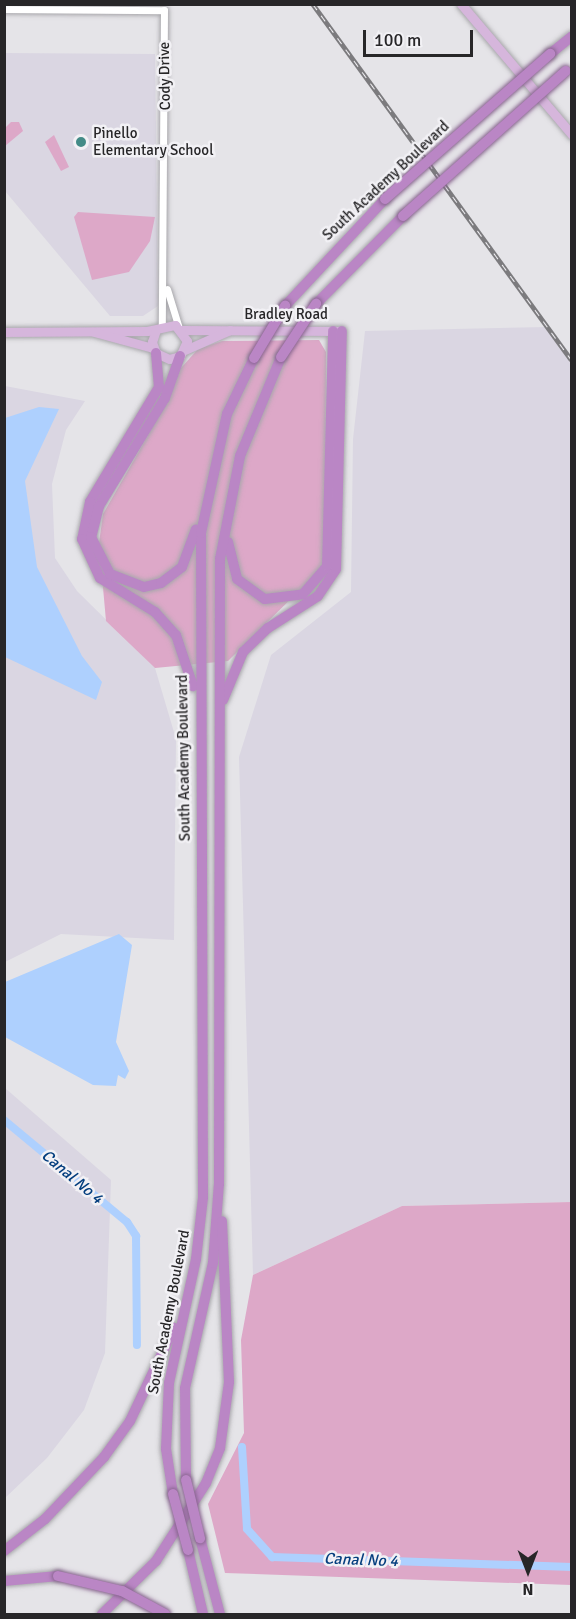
<!DOCTYPE html>
<html>
<head>
<meta charset="utf-8">
<style>
  body { margin:0 }
  #map { position:relative; width:576px; height:1619px; overflow:hidden; background:#e5e4e8; font-family:Signika,sans-serif }
  div>[style] { position:absolute }
  [style*='--x'] { left:calc(var(--x)*1px); top:calc(var(--y)*1px); width:calc(var(--w)*1px); rotate:calc(var(--a)*1deg) }
  .built>* { inset:0; background:#dad6e2 }
  .green>* { inset:0; background:#dda8c8 }
  .water>* { inset:0; background:#aed0fe }
  .canal>* { height:8px; margin:-4px; padding:0 4px; transform-origin:4px; border-radius:4px; background:#aed0fe }
  .roads { filter:drop-shadow(0 0 2px #a8a7ab) drop-shadow(0 0 2px #a8a7ab) }
  .minor>* { height:7px; margin:-3.5px; padding:0 3.5px; transform-origin:3.5px; border-radius:3.5px; background:#fff }
  .major>* { height:9px; margin:-4.5px; padding:0 4.5px; transform-origin:4.5px; border-radius:4.5px; background:#d6b6dc }
  .highway>* { height:10px; margin:-5px; padding:0 5px; transform-origin:5px; border-radius:5px; background:#ba86c5 }
  .rail>* { height:4.5px; margin-top:-2.25px; transform-origin:0; background:repeating-linear-gradient(90deg,#f2f1f5 0 7px,#7c7b7e 0 14px); box-sizing:border-box; border-block:2px solid #7c7b7e }
  .bridges { filter:drop-shadow(0 0 2px #87648e) drop-shadow(0 0 2px #87648e) }
  .highway-bridge>* { height:10px; margin:-5px; padding:0 5px; transform-origin:5px; border-radius:5px; background:#ba86c5 }
  .dots>* { width:16px; height:16px; translate:-50% -50%; box-sizing:border-box; border:3px solid #f2f1f5; border-radius:50% }
  span { translate:-50% -50%; white-space:nowrap; text-align:center; line-height:1.15; -webkit-text-stroke:5px #f2f1f5; paint-order:stroke }
  .street-label { font-size:15px; color:#272628 }
  .poi-label { font-size:15px; color:#272628 }
  .left { translate:0 -50%; text-align:left }
  .water-label { font-size:16px; color:#043e7e; font-style:italic }
  .frame { position:absolute; inset:0; border:6px solid #272628; pointer-events:none }
  .north { position:absolute; left:498px; top:1541px; width:60px; height:60px; -webkit-text-stroke:4px #f2f1f5; paint-order:stroke; rotate:180deg; font-size:16px; font-weight:700; line-height:24px; text-align:center; color:#272628 }
  .north::after { content:''; display:block; margin:auto; width:21px; height:27px; background:#272628; clip-path:polygon(50% 0,100% 100%,50% 72%,0 100%) }
  .scale { position:absolute; left:363px; top:30px; width:110px; height:27px; box-sizing:border-box; border:3px solid #272628; border-top:0; padding-left:8px; font-size:18px; line-height:21px; white-space:nowrap; color:#272628; -webkit-text-stroke:4px #f2f1f5; paint-order:stroke }
</style>
</head>
<body>
<div id="map">
  <div class="built">
    <i style="clip-path:polygon(4px 53px,155px 54px,158px 306px,143px 316px,110px 316px,5px 191px)"></i>
    <i style="clip-path:polygon(548px 327px,572px 364px,571px 1202px,402px 1206px,253px 1275px,239px 757px,271px 655px,351px 592px,353px 439px,365px 331px)"></i>
    <i style="clip-path:polygon(5px 386px,85px 401px,66px 430px,52px 484px,55px 558px,77px 591px,155px 668px,176px 739px,174px 940px,61px 934px,5px 962px)"></i>
    <i style="clip-path:polygon(5px 1088px,111px 1180px,105px 1353px,84px 1410px,47px 1458px,5px 1498px)"></i>
  </div>
  <div class="green">
    <i style="clip-path:polygon(11px 122px,19px 122px,23px 131px,5px 146px,5px 128px)"></i>
    <i style="clip-path:polygon(54px 135px,69px 167px,61px 171px,45px 142px)"></i>
    <i style="clip-path:polygon(78px 212px,155px 217px,150px 241px,129px 272px,92px 280px,74px 217px)"></i>
    <i style="clip-path:polygon(319px 340px,326px 352px,325px 555px,320px 570px,228px 661px,155px 668px,106px 621px,99px 543px,103px 514px,170px 397px,181px 368px,198px 349px,222px 341px)"></i>
    <i style="clip-path:polygon(571px 1202px,571px 1585px,225px 1573px,208px 1504px,244px 1433px,241px 1340px,253px 1275px,402px 1206px)"></i>
  </div>
  <div class="water">
    <i style="clip-path:polygon(39px 407px,59px 409px,25px 481px,37px 567px,82px 656px,102px 682px,96px 700px,5px 657px,5px 418px)"></i>
    <i style="clip-path:polygon(119px 934px,132px 945px,116px 1042px,129px 1071px,125px 1079px,118px 1075px,116px 1086px,93px 1085px,5px 1037px,5px 982px)"></i>
  </div>
  <div class="canal">
    <i style="--x:4;--y:1120;--w:160;--a:39.7"></i>
    <i style="--x:127;--y:1222;--w:17;--a:57"></i>
    <i style="--x:136;--y:1236;--w:109;--a:89.5"></i>
    <i style="--x:242;--y:1447;--w:82;--a:86.5"></i>
    <i style="--x:247;--y:1529;--w:38;--a:48"></i>
    <i style="--x:272;--y:1557;--w:300;--a:1.9"></i>
  </div>
  <div class="roads">
    <div class="minor">
      <i style="--x:4;--y:9;--w:160;--a:0.4"></i>
      <i style="--x:164;--y:10;--w:316;--a:90.4"></i>
      <i style="--x:167;--y:289;--w:39;--a:73"></i>
    </div>
    <div class="major">
      <i style="--x:461;--y:4;--w:172;--a:49.7"></i>
      <i style="--x:182;--y:330;--w:158;--a:0.4"></i>
      <i style="--x:4;--y:332;--w:143;--a:-0.4"></i>
      <i style="--x:147;--y:331;--w:29;--a:-12"></i>
      <i style="--x:175;--y:325;--w:20;--a:53"></i>
      <i style="--x:187;--y:341;--w:17;--a:115"></i>
      <i style="--x:180;--y:356;--w:11;--a:165"></i>
      <i style="--x:169;--y:359;--w:14;--a:-155"></i>
      <i style="--x:156;--y:353;--w:12;--a:-110"></i>
      <i style="--x:152;--y:342;--w:13;--a:-72"></i>
      <i style="--x:94;--y:332;--w:61;--a:15.2"></i>
      <i style="--x:185;--y:350;--w:49;--a:-24"></i>
    </div>
    <div class="highway">
      <i style="--x:550;--y:54;--w:28;--a:-39"></i>
      <i style="--x:316;--y:304;--w:124;--a:-45.3"></i>
      <i style="--x:285;--y:306;--w:146;--a:-46.9"></i>
      <i style="--x:156;--y:353;--w:34;--a:85"></i>
      <i style="--x:159;--y:387;--w:134;--a:121"></i>
      <i style="--x:90;--y:502;--w:38;--a:102"></i>
      <i style="--x:82;--y:539;--w:43;--a:65.2"></i>
      <i style="--x:100;--y:578;--w:65;--a:31.7"></i>
      <i style="--x:155;--y:612;--w:31;--a:48"></i>
      <i style="--x:176;--y:635;--w:54;--a:71.6"></i>
      <i style="--x:180;--y:356;--w:45;--a:109.7"></i>
      <i style="--x:165;--y:398;--w:127;--a:121.4"></i>
      <i style="--x:99;--y:506;--w:32;--a:104"></i>
      <i style="--x:91;--y:537;--w:42;--a:62.8"></i>
      <i style="--x:110;--y:574;--w:36;--a:21"></i>
      <i style="--x:144;--y:587;--w:17;--a:-13"></i>
      <i style="--x:161;--y:583;--w:26;--a:-37"></i>
      <i style="--x:182;--y:567;--w:40;--a:-69.8"></i>
      <i style="--x:228;--y:542;--w:38;--a:76"></i>
      <i style="--x:237;--y:579;--w:34;--a:36"></i>
      <i style="--x:265;--y:599;--w:38;--a:-7"></i>
      <i style="--x:303;--y:594;--w:37;--a:-49"></i>
      <i style="--x:327;--y:566;--w:235;--a:-88.5"></i>
      <i style="--x:223;--y:700;--w:52;--a:-67.4"></i>
      <i style="--x:243;--y:652;--w:35;--a:-44"></i>
      <i style="--x:268;--y:628;--w:59;--a:-32.6"></i>
      <i style="--x:318;--y:596;--w:32;--a:-56"></i>
      <i style="--x:336;--y:569;--w:238;--a:-88.6"></i>
      <i style="--x:186;--y:1480;--w:92;--a:-90.6"></i>
      <i style="--x:185;--y:1388;--w:128;--a:-77.4"></i>
      <i style="--x:213;--y:1263;--w:79;--a:-85.7"></i>
      <i style="--x:219;--y:1184;--w:625;--a:-89.91"></i>
      <i style="--x:220;--y:559;--w:105;--a:-79"></i>
      <i style="--x:240;--y:456;--w:107;--a:-67.5"></i>
      <i style="--x:173;--y:1494;--w:46;--a:-98.8"></i>
      <i style="--x:166;--y:1449;--w:66;--a:-87.4"></i>
      <i style="--x:169;--y:1383;--w:127;--a:-77.7"></i>
      <i style="--x:196;--y:1259;--w:61;--a:-83.5"></i>
      <i style="--x:203;--y:1198;--w:665;--a:-90.17"></i>
      <i style="--x:201;--y:533;--w:122;--a:-77.7"></i>
      <i style="--x:227;--y:414;--w:62;--a:-64.3"></i>
      <i style="--x:200;--y:1538;--w:79;--a:75.3"></i>
      <i style="--x:188;--y:1550;--w:66;--a:76.8"></i>
      <i style="--x:4;--y:1551;--w:52;--a:-38"></i>
      <i style="--x:45;--y:1519;--w:86;--a:-46.4"></i>
      <i style="--x:104;--y:1457;--w:44;--a:-54.2"></i>
      <i style="--x:130;--y:1421;--w:103;--a:-64.7"></i>
      <i style="--x:4;--y:1581;--w:54;--a:-5.3"></i>
      <i style="--x:102;--y:1614;--w:76;--a:-44.5"></i>
      <i style="--x:156;--y:1561;--w:93;--a:-57.3"></i>
      <i style="--x:206;--y:1483;--w:38;--a:-68"></i>
      <i style="--x:220;--y:1448;--w:67;--a:-82.2"></i>
      <i style="--x:229;--y:1382;--w:161;--a:-92.5"></i>
    </div>
  </div>
  <div class="rail">
    <i style="--x:313;--y:4;--w:440;--a:54"></i>
  </div>
  <div class="bridges">
    <div class="highway-bridge">
      <i style="--x:385;--y:199;--w:220;--a:-41.3"></i>
      <i style="--x:403;--y:216;--w:218;--a:-41.7"></i>
      <i style="--x:281;--y:357;--w:64;--a:-56.6"></i>
      <i style="--x:254;--y:358;--w:61;--a:-59.2"></i>
      <i style="--x:186;--y:1480;--w:60;--a:76.4"></i>
      <i style="--x:173;--y:1494;--w:58;--a:75"></i>
      <i style="--x:58;--y:1576;--w:66;--a:13.2"></i>
      <i style="--x:122;--y:1591;--w:49;--a:28.1"></i>
    </div>
  </div>
  <div class="dots">
    <i style="left:81px;top:142px;background:#438b87"></i>
  </div>
  <div class="street-label">
    <span style="left:165px;top:76px;rotate:-91deg">Cody Drive</span>
    <span style="left:386px;top:181px;rotate:-43deg">South Academy Boulevard</span>
    <span style="left:286px;top:315px">Bradley Road</span>
    <span style="left:184px;top:758px;rotate:-91deg">South Academy Boulevard</span>
    <span style="left:169px;top:1312px;rotate:-79deg">South Academy Boulevard</span>
  </div>
  <div class="poi-label">
    <span class="left" style="left:93px;top:142px">Pinello<br>Elementary School</span>
  </div>
  <div class="water-label">
    <span style="left:72px;top:1177px;rotate:40deg">Canal No 4</span>
    <span style="left:361px;top:1560px;rotate:2deg">Canal No 4</span>
  </div>
  <div class="frame"></div>
  <div class="north">N</div>
  <div class="scale">100 m</div>
</div>
</body>
</html>
